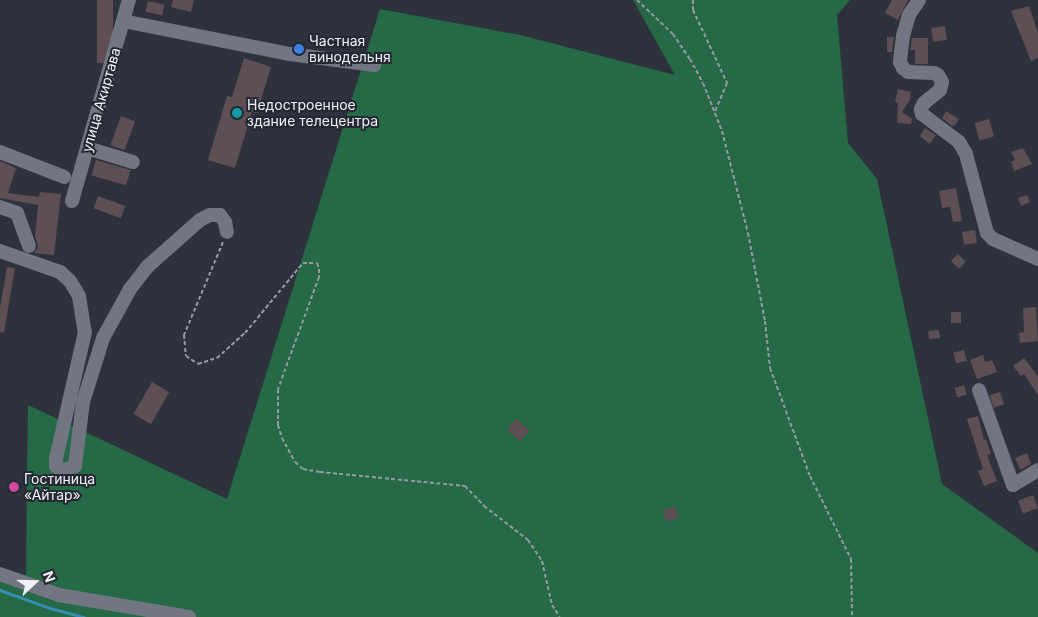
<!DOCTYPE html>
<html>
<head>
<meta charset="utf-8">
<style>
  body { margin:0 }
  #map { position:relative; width:1038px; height:617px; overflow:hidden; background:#2d323c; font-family:Inter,sans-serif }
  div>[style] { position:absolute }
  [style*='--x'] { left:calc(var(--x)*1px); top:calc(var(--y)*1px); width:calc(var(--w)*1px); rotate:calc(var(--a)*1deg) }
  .green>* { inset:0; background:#266946 }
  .stream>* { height:2.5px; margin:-1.25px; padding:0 1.25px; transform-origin:1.25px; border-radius:1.25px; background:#358eaf }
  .building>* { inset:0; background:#5d4f54; transform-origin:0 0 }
  .path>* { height:2px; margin-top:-1px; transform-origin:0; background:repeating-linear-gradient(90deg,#9599a1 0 4px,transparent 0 6.5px) }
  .minor>* { height:14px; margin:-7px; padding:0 7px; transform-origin:7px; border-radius:7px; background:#717682 }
  .dots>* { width:14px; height:14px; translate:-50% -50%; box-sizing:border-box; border:2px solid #242832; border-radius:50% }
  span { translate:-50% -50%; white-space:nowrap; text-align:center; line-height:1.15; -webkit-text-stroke:4px #242832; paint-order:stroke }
  .poi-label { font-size:14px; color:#eff3f9 }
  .left { translate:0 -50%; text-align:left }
  .street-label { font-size:14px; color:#eff3f9 }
  .north { position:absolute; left:10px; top:557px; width:50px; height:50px; -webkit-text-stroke:4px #242832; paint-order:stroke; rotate:69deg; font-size:14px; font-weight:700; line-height:20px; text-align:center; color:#eff3f9 }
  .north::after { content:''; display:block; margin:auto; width:18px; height:22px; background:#eff3f9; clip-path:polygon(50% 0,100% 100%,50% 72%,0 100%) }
</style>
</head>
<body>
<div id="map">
  <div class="green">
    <i style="clip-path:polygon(633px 0,850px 0,837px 15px,848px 143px,877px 179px,942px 484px,1038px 553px,1038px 617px,0 617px,0 570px,26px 575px,28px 405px,227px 499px,380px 9px,520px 35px,675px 75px)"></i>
  </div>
  <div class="stream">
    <i style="--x:0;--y:590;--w:53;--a:19.8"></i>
    <i style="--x:50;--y:608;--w:35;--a:15"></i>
  </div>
  <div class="building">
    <i style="left:97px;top:0;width:16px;height:63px"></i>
    <i style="clip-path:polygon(173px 0,194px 0,191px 12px,171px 7px)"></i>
    <i style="clip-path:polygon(892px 0,908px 0,898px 20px,885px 13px)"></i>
    <i style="left:148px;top:1px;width:17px;height:11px;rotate:13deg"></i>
    <i style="clip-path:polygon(1029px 6px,1038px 33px,1038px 58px,1031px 61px,1011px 11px)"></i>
    <i style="left:945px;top:26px;width:14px;height:14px;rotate:82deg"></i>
    <i style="clip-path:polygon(887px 37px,894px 37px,892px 52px,887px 52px)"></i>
    <i style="clip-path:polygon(912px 38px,928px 38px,928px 64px,915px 64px,915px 50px,910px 50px)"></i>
    <i style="clip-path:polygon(244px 58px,271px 67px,257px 113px,252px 112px,235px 168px,208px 160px,227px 96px,232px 97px)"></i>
    <i style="clip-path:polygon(898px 89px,911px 92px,910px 100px,902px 112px,912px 119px,911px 124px,897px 123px,898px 103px,895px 102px)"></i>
    <i style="clip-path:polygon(946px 111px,959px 119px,955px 125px,952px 126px,942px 118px)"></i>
    <i style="left:121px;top:116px;width:15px;height:31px;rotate:20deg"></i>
    <i style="left:989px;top:119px;width:18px;height:15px;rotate:74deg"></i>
    <i style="clip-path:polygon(925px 128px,936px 135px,930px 144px,920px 136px)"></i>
    <i style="clip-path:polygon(1023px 148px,1032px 164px,1014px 171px,1011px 162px,1015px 160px,1011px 152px)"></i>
    <i style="left:96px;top:160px;width:36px;height:16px;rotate:16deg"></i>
    <i style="clip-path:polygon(0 161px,16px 168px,8px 193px,39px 197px,40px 192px,61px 194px,54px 255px,34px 253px,38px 247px,35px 236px,38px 205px,0 198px)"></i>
    <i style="clip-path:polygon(956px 188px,962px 221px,953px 222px,950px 207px,942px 208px,939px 191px)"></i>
    <i style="clip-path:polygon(1027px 195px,1030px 202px,1021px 206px,1018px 198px)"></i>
    <i style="left:98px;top:196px;width:29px;height:13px;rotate:20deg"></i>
    <i style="left:975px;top:230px;width:13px;height:13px;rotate:81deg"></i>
    <i style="left:958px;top:254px;width:11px;height:10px;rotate:45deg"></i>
    <i style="clip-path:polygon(7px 267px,15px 268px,4px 333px,0 332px,0 308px)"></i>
    <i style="clip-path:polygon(1036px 307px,1038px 341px,1020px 343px,1019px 333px,1024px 332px,1023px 308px)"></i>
    <i style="left:951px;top:312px;width:10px;height:11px"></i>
    <i style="left:939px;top:330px;width:8px;height:11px;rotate:83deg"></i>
    <i style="left:964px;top:350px;width:11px;height:11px;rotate:75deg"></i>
    <i style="clip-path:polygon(983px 355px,985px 362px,992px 360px,997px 372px,977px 379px,970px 360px)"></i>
    <i style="clip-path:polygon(1024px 358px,1038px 376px,1038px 395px,1024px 374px,1021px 376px,1013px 366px)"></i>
    <i style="left:152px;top:382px;width:20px;height:37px;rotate:30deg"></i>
    <i style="left:964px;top:385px;width:10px;height:10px;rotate:73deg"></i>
    <i style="left:1000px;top:392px;width:13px;height:11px;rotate:72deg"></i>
    <i style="clip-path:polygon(978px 416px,984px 440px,986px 439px,991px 454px,987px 455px,997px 481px,984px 486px,978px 471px,983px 469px,967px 419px)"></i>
    <i style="left:516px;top:419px;width:18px;height:14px;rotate:41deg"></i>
    <i style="clip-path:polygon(1027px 453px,1031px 464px,1020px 470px,1015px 458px)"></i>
    <i style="left:1033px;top:495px;width:14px;height:16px;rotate:69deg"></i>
    <i style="left:675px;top:506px;width:12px;height:13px;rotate:70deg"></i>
  </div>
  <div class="path">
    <i style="--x:637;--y:0;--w:50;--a:43.4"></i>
    <i style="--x:673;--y:34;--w:30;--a:56"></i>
    <i style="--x:690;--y:59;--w:27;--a:62"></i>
    <i style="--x:703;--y:83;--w:52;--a:68.4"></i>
    <i style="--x:722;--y:131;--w:105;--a:75.7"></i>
    <i style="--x:748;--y:233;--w:90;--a:79.1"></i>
    <i style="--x:765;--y:321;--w:47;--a:83.9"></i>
    <i style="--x:770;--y:368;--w:115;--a:69.7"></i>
    <i style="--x:810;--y:476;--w:93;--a:63.7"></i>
    <i style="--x:851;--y:559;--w:58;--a:89"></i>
    <i style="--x:693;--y:0;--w:10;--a:90"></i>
    <i style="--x:693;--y:10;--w:81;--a:65"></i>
    <i style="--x:727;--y:83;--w:30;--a:113"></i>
    <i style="--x:223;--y:242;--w:101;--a:112.8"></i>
    <i style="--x:184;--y:335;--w:21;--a:85"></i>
    <i style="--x:186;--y:356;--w:14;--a:34"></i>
    <i style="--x:198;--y:364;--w:20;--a:-18"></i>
    <i style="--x:217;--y:358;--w:38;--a:-42"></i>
    <i style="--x:245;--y:333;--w:91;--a:-50.4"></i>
    <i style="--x:303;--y:263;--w:14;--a:0"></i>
    <i style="--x:317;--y:263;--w:6;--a:72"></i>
    <i style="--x:319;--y:269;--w:8;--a:90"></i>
    <i style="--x:319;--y:277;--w:119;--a:110.1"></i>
    <i style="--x:278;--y:389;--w:36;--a:90"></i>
    <i style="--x:278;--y:425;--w:14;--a:73"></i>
    <i style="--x:282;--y:438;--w:27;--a:62"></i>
    <i style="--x:295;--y:462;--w:11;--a:41"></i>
    <i style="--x:303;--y:469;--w:17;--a:10"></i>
    <i style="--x:320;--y:472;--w:146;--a:5.5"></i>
    <i style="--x:465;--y:486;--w:28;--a:46"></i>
    <i style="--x:484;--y:506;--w:56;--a:37.7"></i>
    <i style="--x:528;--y:540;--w:25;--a:56"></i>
    <i style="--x:542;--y:561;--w:45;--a:77.2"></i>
    <i style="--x:552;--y:605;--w:14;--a:56"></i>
  </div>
  <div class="minor">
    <i style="--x:919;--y:0;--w:18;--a:124"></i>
    <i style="--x:909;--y:15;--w:22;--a:106"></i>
    <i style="--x:903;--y:36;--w:26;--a:97"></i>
    <i style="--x:900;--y:62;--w:7;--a:63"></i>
    <i style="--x:903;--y:68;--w:6;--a:39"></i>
    <i style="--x:908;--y:72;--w:26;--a:2"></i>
    <i style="--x:934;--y:73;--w:4;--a:27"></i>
    <i style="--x:938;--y:75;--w:8;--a:60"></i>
    <i style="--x:942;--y:82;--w:8;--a:104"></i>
    <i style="--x:940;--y:90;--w:21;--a:141"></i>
    <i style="--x:924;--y:103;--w:7;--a:117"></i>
    <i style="--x:921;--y:109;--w:5;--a:79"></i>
    <i style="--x:922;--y:114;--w:46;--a:37.1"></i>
    <i style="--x:959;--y:142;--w:14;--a:60"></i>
    <i style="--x:966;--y:154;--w:82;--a:75.1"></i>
    <i style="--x:987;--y:233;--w:8;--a:45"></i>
    <i style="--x:993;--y:239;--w:49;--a:24"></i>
    <i style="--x:123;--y:21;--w:170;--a:11.2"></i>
    <i style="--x:290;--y:54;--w:85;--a:7.5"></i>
    <i style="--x:87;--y:148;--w:48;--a:16.9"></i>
    <i style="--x:0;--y:152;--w:69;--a:21.3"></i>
    <i style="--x:72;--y:201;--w:209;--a:-74.2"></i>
    <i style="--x:0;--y:207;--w:18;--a:19"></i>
    <i style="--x:17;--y:213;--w:35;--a:70"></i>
    <i style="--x:0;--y:251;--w:64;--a:19.3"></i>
    <i style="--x:60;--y:272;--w:13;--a:42"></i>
    <i style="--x:70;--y:281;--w:17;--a:59"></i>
    <i style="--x:79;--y:296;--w:36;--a:81"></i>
    <i style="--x:85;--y:332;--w:130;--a:102.9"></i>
    <i style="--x:56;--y:459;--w:7;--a:90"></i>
    <i style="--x:56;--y:466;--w:8;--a:40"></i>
    <i style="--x:62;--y:471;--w:14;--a:-21"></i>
    <i style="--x:75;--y:466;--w:64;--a:-82.9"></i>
    <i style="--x:83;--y:402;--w:67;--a:-72.6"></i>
    <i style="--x:103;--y:338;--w:56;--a:-61.1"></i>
    <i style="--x:130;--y:289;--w:29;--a:-52"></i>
    <i style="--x:148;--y:266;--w:69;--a:-41.5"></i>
    <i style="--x:200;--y:220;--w:11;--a:-27"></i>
    <i style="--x:210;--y:215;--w:10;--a:0"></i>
    <i style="--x:220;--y:215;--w:9;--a:54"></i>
    <i style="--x:225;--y:222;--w:10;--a:79"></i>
    <i style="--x:979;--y:390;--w:101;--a:70.3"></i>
    <i style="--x:1013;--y:485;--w:29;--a:-31"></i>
    <i style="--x:0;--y:574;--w:63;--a:19.6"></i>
    <i style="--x:59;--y:595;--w:132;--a:9.6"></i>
  </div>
  <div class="dots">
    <i style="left:299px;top:49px;background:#3f7fe0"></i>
    <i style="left:237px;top:113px;background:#0f9aa8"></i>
    <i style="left:14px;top:487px;background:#d1479c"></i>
  </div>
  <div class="poi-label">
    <span class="left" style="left:309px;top:49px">Частная<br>винодельня</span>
    <span class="left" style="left:247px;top:113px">Недостроенное<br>здание телецентра</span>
    <span class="left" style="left:24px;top:487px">Гостиница<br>«Айтар»</span>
  </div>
  <div class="street-label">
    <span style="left:101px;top:100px;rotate:-74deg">улица Акиртава</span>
  </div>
  <div class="north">N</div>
</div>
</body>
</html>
